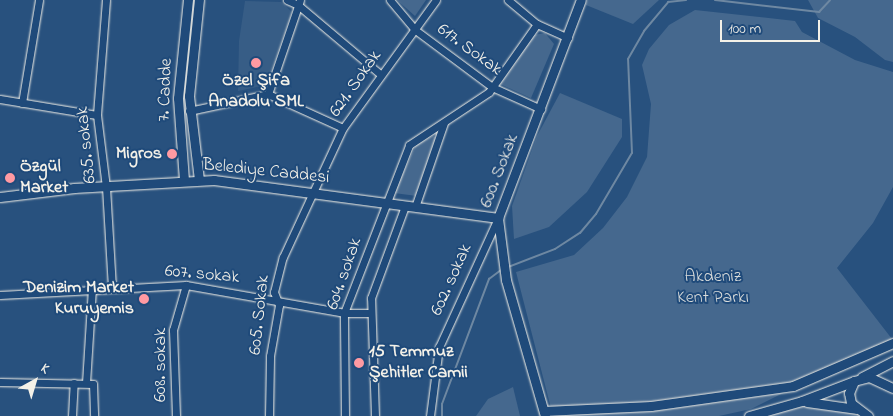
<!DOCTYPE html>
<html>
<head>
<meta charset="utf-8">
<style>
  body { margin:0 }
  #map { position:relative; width:893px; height:416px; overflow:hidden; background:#28517e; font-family:"Indie Flower",sans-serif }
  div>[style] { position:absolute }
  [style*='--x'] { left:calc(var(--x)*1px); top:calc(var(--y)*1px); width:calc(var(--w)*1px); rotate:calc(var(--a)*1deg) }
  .built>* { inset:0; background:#375d86 }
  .green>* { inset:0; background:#45688e }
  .stream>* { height:2px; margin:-1px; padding:0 1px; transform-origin:1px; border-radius:1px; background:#6e88a2 }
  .roads { filter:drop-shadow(0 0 1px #f4f1e8) drop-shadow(0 0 1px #f4f1e8) }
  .street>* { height:7px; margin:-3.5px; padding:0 3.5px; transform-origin:3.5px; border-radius:3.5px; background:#1f4a7a }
  .secondary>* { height:9px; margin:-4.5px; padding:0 4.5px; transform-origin:4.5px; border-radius:4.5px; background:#1f4a7a }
  .dots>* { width:14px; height:14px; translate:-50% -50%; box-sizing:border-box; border:2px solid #1f4a7a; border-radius:50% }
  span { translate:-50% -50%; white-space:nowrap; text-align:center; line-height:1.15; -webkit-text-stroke:4px #1f4a7a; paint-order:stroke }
  .street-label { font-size:18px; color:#f4f1e8 }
  .poi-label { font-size:18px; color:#f4f1e8; font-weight:700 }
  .right { translate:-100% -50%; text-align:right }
  .left { translate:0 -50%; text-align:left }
  .park-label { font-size:18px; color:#dadcda }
  .north { position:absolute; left:10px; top:356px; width:50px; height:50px; -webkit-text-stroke:4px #1f4a7a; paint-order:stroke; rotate:39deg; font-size:14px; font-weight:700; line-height:20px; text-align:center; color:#f4f1e8 }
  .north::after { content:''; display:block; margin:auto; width:18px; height:22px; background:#f4f1e8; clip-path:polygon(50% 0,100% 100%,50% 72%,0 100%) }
  .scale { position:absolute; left:720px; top:20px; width:100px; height:22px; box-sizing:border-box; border:2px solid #f4f1e8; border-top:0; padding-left:6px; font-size:15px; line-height:18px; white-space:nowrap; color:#f4f1e8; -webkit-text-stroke:4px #1f4a7a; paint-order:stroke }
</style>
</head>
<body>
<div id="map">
  <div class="built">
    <i style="clip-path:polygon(245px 1px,281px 2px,292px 12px,266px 85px,238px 91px,239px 41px)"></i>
  </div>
  <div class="green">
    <i style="clip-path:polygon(397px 0,426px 0,415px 16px)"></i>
    <i style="clip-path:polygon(587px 0,659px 0,633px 24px,586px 5px)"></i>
    <i style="clip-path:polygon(808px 0,893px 0,893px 62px,885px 60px,855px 37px,818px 18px)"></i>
    <i style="clip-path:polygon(695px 10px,795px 21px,802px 32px,855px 60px,893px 72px,893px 187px,873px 223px,837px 268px,892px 339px,751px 409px,719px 416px,553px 416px,516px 272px,574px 255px,603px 228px,627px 197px,647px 157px,651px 104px,642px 65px,649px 49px,669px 25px)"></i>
    <i style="clip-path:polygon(545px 33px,554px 44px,531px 98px,500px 84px,534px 35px)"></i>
    <i style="clip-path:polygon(560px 93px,622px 119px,622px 137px,587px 192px,549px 227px,514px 239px,512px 206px,537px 136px)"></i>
    <i style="clip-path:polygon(433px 136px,436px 138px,417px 196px,394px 193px,416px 145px)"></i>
    <i style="clip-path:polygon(513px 387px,520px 416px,476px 416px,488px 399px)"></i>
    <i style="clip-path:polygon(804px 405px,856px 413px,861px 416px,763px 416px)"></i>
  </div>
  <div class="stream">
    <i style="--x:715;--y:0;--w:105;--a:6.6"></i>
    <i style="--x:819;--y:12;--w:16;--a:-47"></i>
    <i style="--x:508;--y:267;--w:50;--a:-21"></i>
    <i style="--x:555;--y:249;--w:30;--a:-33"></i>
    <i style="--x:580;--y:233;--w:25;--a:-50"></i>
    <i style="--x:596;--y:214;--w:71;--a:-59.5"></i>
    <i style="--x:632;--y:153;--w:94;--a:-92.4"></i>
    <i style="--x:628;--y:59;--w:32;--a:-60"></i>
    <i style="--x:644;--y:31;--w:38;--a:-50"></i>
    <i style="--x:668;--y:2;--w:18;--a:-6"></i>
    <i style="--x:442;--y:416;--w:12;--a:-90"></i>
    <i style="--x:442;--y:404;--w:134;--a:-69.4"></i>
    <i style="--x:489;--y:279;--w:15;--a:-37"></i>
  </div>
  <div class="roads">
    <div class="street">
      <i style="--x:106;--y:0;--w:115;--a:94.5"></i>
      <i style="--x:97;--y:115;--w:73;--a:82.9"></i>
      <i style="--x:106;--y:187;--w:100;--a:86.6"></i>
      <i style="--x:287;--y:0;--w:12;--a:24"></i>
      <i style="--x:298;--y:5;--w:107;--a:40.1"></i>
      <i style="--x:390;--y:0;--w:38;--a:50"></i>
      <i style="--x:414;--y:29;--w:97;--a:36.6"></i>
      <i style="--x:492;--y:87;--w:54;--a:24.2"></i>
      <i style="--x:508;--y:0;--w:38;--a:40"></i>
      <i style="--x:537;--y:24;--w:34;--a:24"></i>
      <i style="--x:268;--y:94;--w:99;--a:-71.2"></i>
      <i style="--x:0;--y:99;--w:98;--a:9.4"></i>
      <i style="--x:22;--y:103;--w:104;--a:-80.6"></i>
      <i style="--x:189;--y:111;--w:81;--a:-12.1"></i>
      <i style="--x:268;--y:94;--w:82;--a:24.4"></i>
      <i style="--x:415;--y:207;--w:89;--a:-71"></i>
      <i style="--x:0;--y:295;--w:186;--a:-3.1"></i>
      <i style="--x:186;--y:285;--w:160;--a:10"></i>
      <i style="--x:344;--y:313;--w:26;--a:0"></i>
      <i style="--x:0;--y:382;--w:93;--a:1.2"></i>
      <i style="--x:93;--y:384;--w:32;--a:88"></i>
      <i style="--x:86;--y:383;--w:95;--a:-86.4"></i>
      <i style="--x:72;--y:416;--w:33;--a:-87"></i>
      <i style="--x:176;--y:416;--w:86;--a:-92"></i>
      <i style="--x:173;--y:330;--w:47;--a:-73.9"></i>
      <i style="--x:269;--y:416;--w:60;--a:-89"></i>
      <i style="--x:270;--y:356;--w:52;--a:-80"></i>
      <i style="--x:279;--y:305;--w:14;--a:-111"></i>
      <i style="--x:274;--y:292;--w:36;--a:-76"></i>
      <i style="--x:283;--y:257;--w:142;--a:-65.1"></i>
      <i style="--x:343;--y:128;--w:158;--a:-54"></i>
      <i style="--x:345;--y:416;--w:103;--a:-90.6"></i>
      <i style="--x:344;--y:313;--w:180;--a:-68.8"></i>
      <i style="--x:409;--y:145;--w:96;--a:-33.5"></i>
      <i style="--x:489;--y:92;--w:83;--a:-54.8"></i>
      <i style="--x:375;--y:416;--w:118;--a:-91.9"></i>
      <i style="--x:371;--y:298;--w:98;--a:-69.7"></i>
      <i style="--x:430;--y:416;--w:70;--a:-82.6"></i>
      <i style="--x:439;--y:347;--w:142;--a:-65.4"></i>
    </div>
    <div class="secondary">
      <i style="--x:184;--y:180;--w:82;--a:-94.2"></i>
      <i style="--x:178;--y:98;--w:99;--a:-84.2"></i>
      <i style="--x:199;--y:180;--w:85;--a:-96.8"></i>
      <i style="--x:189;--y:96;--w:97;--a:-84.1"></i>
      <i style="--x:0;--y:197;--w:75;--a:-6.9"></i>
      <i style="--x:74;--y:188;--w:140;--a:-3.3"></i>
      <i style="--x:214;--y:180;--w:287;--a:7.6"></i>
      <i style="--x:862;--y:377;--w:35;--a:-27"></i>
      <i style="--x:807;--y:402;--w:49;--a:8.1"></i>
      <i style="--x:544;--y:411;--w:107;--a:-2.7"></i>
      <i style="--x:651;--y:406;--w:143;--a:-8"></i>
      <i style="--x:793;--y:386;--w:109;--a:-23.3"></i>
      <i style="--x:545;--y:416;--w:141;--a:-106"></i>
      <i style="--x:506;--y:280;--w:63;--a:-97.4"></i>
      <i style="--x:498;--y:218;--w:233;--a:-69.2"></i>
      <i style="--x:749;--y:416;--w:55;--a:-15.8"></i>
      <i style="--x:802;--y:401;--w:56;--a:-21"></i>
      <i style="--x:868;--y:416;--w:21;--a:-143"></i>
      <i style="--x:851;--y:403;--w:10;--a:-101"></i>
      <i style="--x:849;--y:393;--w:13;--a:-67"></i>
      <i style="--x:854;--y:381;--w:16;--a:-15"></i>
      <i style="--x:869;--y:377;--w:26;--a:25"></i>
    </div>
  </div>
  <div class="dots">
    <i style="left:256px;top:63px;background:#ff9aa2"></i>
    <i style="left:172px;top:154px;background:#ff9aa2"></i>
    <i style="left:10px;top:178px;background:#ff9aa2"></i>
    <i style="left:144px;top:299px;background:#ff9aa2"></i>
    <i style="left:359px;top:363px;background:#ff9aa2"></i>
  </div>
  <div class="street-label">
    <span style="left:469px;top:50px;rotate:36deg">617. Sokak</span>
    <span style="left:356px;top:84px;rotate:-55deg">621. Sokak</span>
    <span style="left:166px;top:90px;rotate:-88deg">7. Cadde</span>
    <span style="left:87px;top:145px;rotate:-96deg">635. sokak</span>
    <span style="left:500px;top:171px;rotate:-69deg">600. Sokak</span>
    <span style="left:266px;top:172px;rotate:6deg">Belediye Caddesi</span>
    <span style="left:345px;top:274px;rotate:-71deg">604. sokak</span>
    <span style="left:202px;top:275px;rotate:5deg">607. sokak</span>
    <span style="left:452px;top:280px;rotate:-66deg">602. sokak</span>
    <span style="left:260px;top:315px;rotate:-84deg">605. Sokak</span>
    <span style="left:161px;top:365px;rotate:-90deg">608. sokak</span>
  </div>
  <div class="poi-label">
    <span style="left:256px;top:92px">Özel Şifa<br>Anadolu SML</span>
    <span class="right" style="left:162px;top:154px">Migros</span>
    <span class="left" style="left:20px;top:178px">Özgül<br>Market</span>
    <span class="right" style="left:134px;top:299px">Denizim Market<br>Kuruyemis</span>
    <span class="left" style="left:369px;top:363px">15 Temmuz<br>Şehitler Camii</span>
  </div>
  <div class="park-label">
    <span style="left:713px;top:288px">Akdeniz<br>Kent Parkı</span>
  </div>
  <div class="north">K</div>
  <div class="scale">100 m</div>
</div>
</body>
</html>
